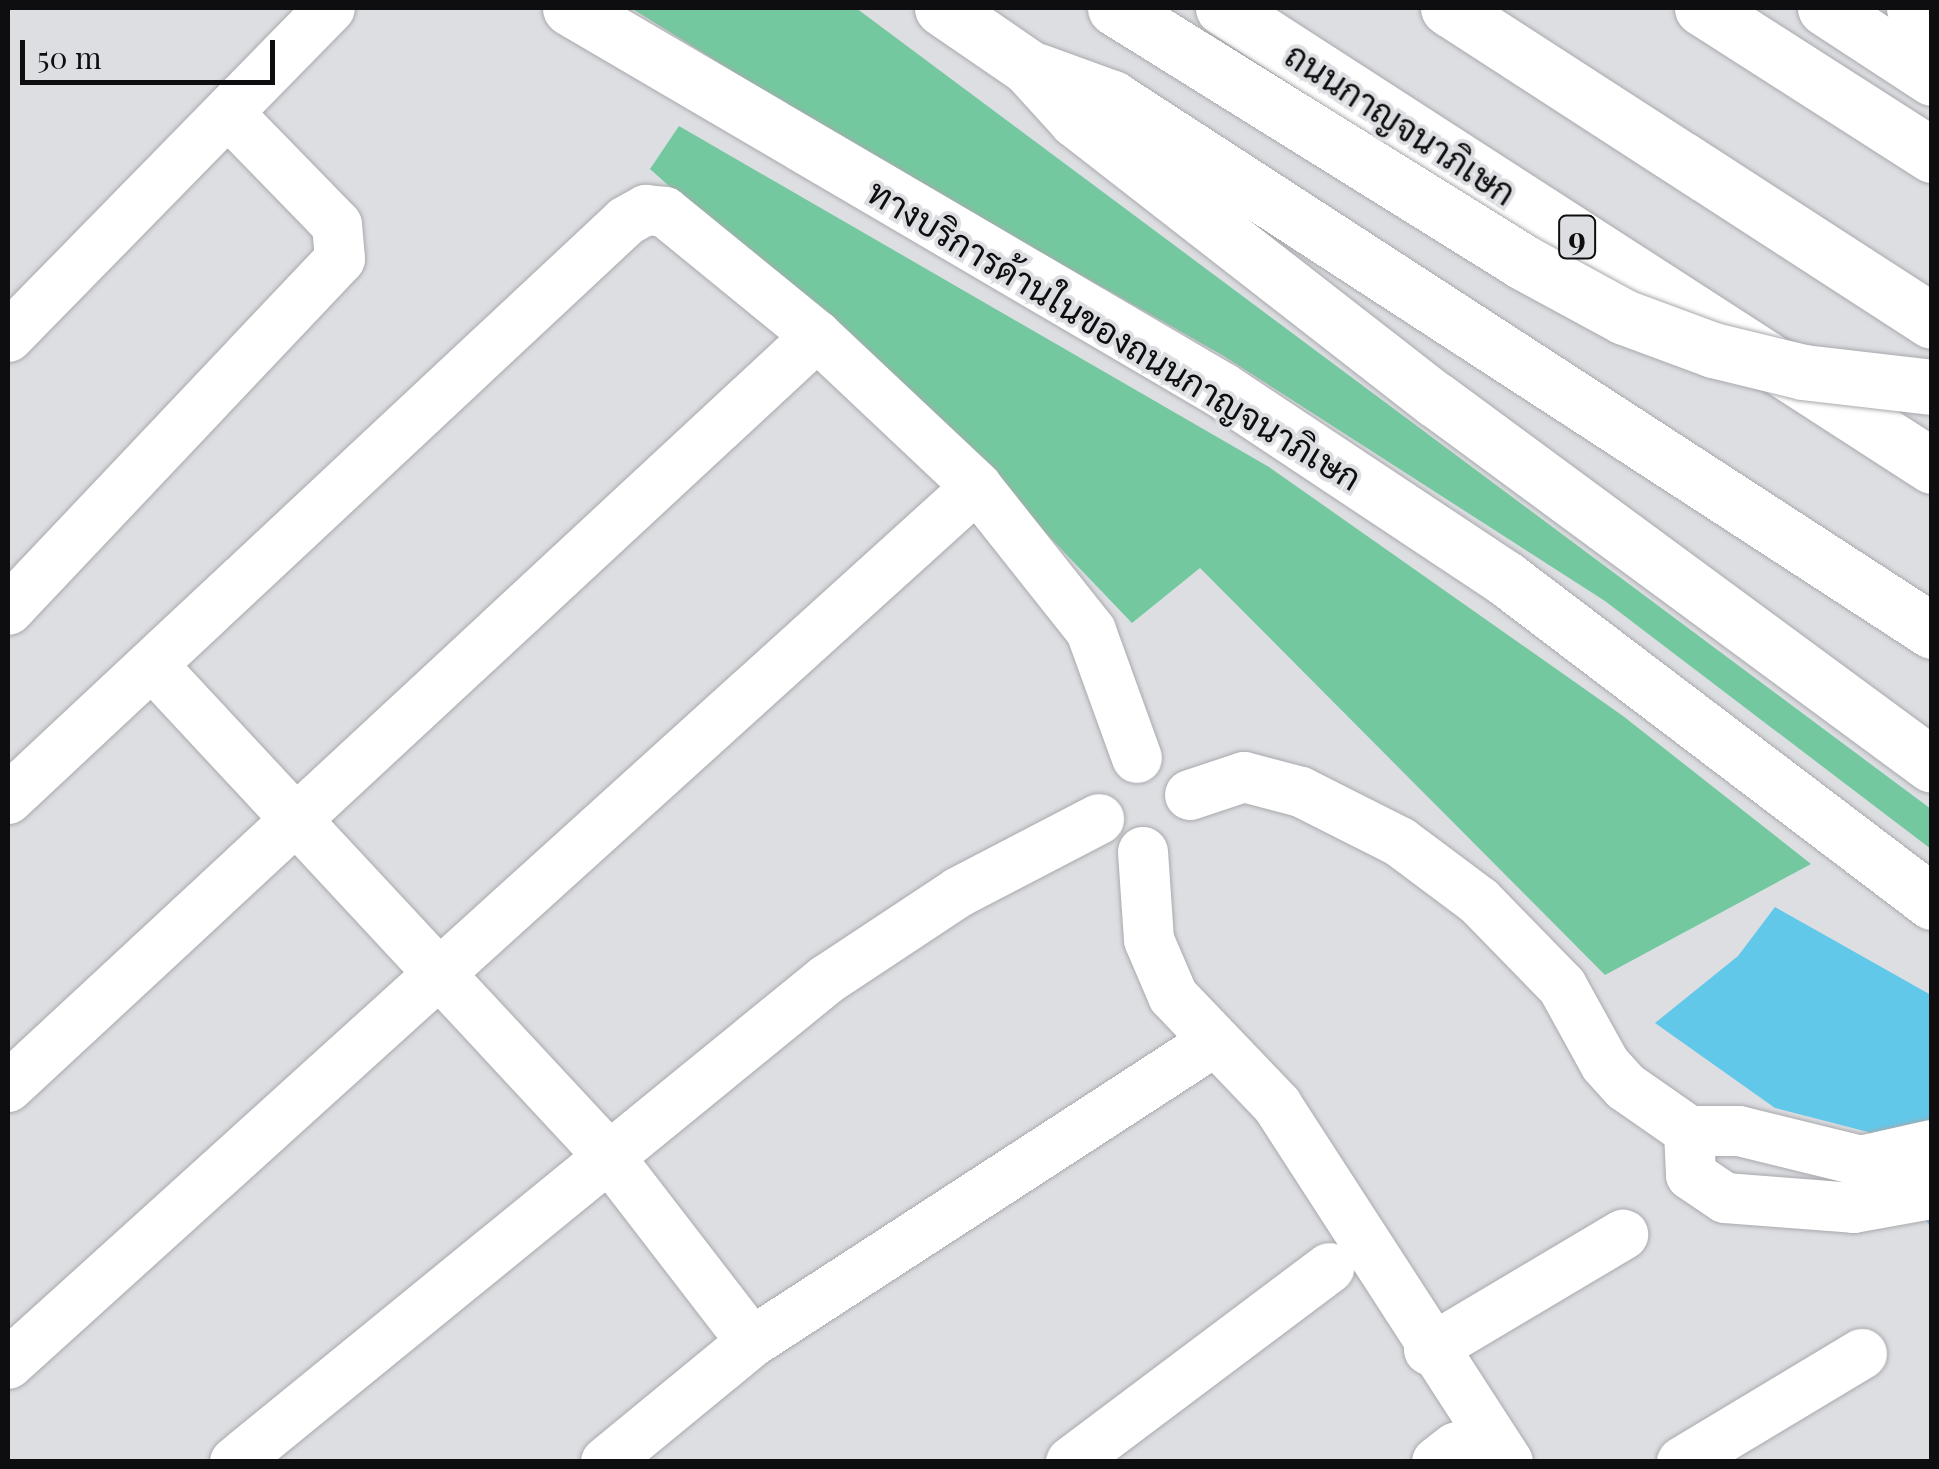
<!DOCTYPE html>
<html>
<head>
<meta charset="utf-8">
<style>
  body { margin:0 }
  #map { position:relative; width:1939px; height:1469px; overflow:hidden; background:#dddee2; font-family:"Playfair Display",Sarabun,serif }
  div>[style] { position:absolute }
  [style*='--x'] { left:calc(var(--x)*1px); top:calc(var(--y)*1px); width:calc(var(--w)*1px); rotate:calc(var(--a)*1deg) }
  .green>* { inset:0; background:#74c89f }
  .water>* { inset:0; background:#62c8ea }
  .roads { filter:drop-shadow(0 0 2px #a8a9ad) drop-shadow(0 0 2px #a8a9ad) }
  .minor>* { height:50px; margin:-25px; padding:0 25px; transform-origin:25px; border-radius:25px; background:#fff }
  .major>* { height:55px; margin:-27.5px; padding:0 27.5px; transform-origin:27.5px; border-radius:27.5px; background:#fff }
  .highway>* { height:55px; margin:-27.5px; padding:0 27.5px; transform-origin:27.5px; border-radius:27.5px; background:#fff }
  .bridges { filter:drop-shadow(0 0 2px #a8a9ad) drop-shadow(0 0 2px #a8a9ad) }
  .highway-bridge>* { height:55px; margin:-27.5px; padding:0 27.5px; transform-origin:27.5px; border-radius:27.5px; background:#fff }
  span { translate:-50% -50%; white-space:nowrap; text-align:center; line-height:1.15; -webkit-text-stroke:8px #dddee2; paint-order:stroke }
  .shield-label span { padding:2px 8px; background:#dddee2; border:2px solid; border-radius:8px; -webkit-text-stroke-width:0 }
  .shield-label { font-size:32px; color:#0e0e10; font-weight:700 }
  .street-label { font-size:35px; color:#0e0e10 }
  .frame { position:absolute; inset:0; border:10px solid #0e0e10; pointer-events:none }
  .scale { position:absolute; left:20px; top:40px; width:255px; height:45px; box-sizing:border-box; border:5px solid #0e0e10; border-top:0; padding-left:12px; font-size:30px; line-height:35px; white-space:nowrap; color:#0e0e10; -webkit-text-stroke:8px #dddee2; paint-order:stroke }
</style>
</head>
<body>
<div id="map">
  <div class="green">
    <i style="clip-path:polygon(631px 8px,856px 8px,1931px 809px,1931px 849px,1605px 601px,1222px 355px,848px 143px)"></i>
    <i style="clip-path:polygon(679px 126px,1269px 467px,1623px 716px,1811px 864px,1605px 975px,1200px 568px,1132px 623px,971px 455px,650px 169px)"></i>
  </div>
  <div class="water">
    <i style="clip-path:polygon(1775px 907px,1931px 995px,1931px 1228px,1868px 1132px,1775px 1108px,1655px 1023px,1738px 956px)"></i>
  </div>
  <div class="roads">
    <div class="minor">
      <i style="--x:8;--y:337;--w:460;--a:-45.6"></i>
      <i style="--x:8;--y:610;--w:483;--a:-46.6"></i>
      <i style="--x:340;--y:259;--w:34;--a:-95"></i>
      <i style="--x:337;--y:225;--w:153;--a:-134.2"></i>
      <i style="--x:154;--y:667;--w:665;--a:47.07"></i>
      <i style="--x:607;--y:1154;--w:237;--a:52.4"></i>
      <i style="--x:1190;--y:795;--w:57;--a:-18.4"></i>
      <i style="--x:1244;--y:777;--w:59;--a:14.7"></i>
      <i style="--x:1301;--y:792;--w:111;--a:26.8"></i>
      <i style="--x:1400;--y:842;--w:99;--a:36.8"></i>
      <i style="--x:1479;--y:901;--w:119;--a:45.7"></i>
      <i style="--x:1562;--y:986;--w:89;--a:61.1"></i>
      <i style="--x:1605;--y:1064;--w:31;--a:48"></i>
      <i style="--x:1626;--y:1087;--w:77;--a:34.9"></i>
      <i style="--x:1689;--y:1131;--w:50;--a:0"></i>
      <i style="--x:1739;--y:1131;--w:126;--a:13.8"></i>
      <i style="--x:1861;--y:1161;--w:73;--a:-12.7"></i>
      <i style="--x:8;--y:799;--w:846;--a:-43.08"></i>
      <i style="--x:626;--y:221;--w:23;--a:-29"></i>
      <i style="--x:646;--y:210;--w:19;--a:6"></i>
      <i style="--x:665;--y:212;--w:196;--a:39.2"></i>
      <i style="--x:817;--y:336;--w:220;--a:43.3"></i>
      <i style="--x:977;--y:487;--w:184;--a:51.6"></i>
      <i style="--x:1091;--y:631;--w:135;--a:70.1"></i>
      <i style="--x:1143;--y:852;--w:88;--a:86.1"></i>
      <i style="--x:1149;--y:940;--w:61;--a:66.8"></i>
      <i style="--x:1173;--y:996;--w:151;--a:46.3"></i>
      <i style="--x:1277;--y:1105;--w:425;--a:57.1"></i>
      <i style="--x:8;--y:1087;--w:1104;--a:-42.87"></i>
      <i style="--x:1689;--y:1131;--w:44;--a:87.4"></i>
      <i style="--x:1691;--y:1175;--w:41;--a:34.1"></i>
      <i style="--x:1725;--y:1198;--w:129;--a:4.4"></i>
      <i style="--x:1854;--y:1208;--w:79;--a:-10.2"></i>
      <i style="--x:1429;--y:1350;--w:226;--a:-30.7"></i>
      <i style="--x:8;--y:1364;--w:1307;--a:-42.15"></i>
      <i style="--x:235;--y:1462;--w:763;--a:-39.2"></i>
      <i style="--x:826;--y:980;--w:159;--a:-33.5"></i>
      <i style="--x:959;--y:892;--w:158;--a:-27.5"></i>
      <i style="--x:606;--y:1462;--w:189;--a:-39.4"></i>
      <i style="--x:752;--y:1342;--w:549;--a:-33.02"></i>
      <i style="--x:1071;--y:1462;--w:323;--a:-36.9"></i>
      <i style="--x:1437;--y:1462;--w:24;--a:-38"></i>
      <i style="--x:1682;--y:1462;--w:210;--a:-31"></i>
    </div>
    <div class="major">
      <i style="--x:570;--y:8;--w:756;--a:30.37"></i>
      <i style="--x:1222;--y:390;--w:340;--a:33.6"></i>
      <i style="--x:1505;--y:578;--w:536;--a:37.19"></i>
    </div>
    <div class="highway">
      <i style="--x:942;--y:8;--w:104;--a:34.5"></i>
      <i style="--x:1028;--y:67;--w:72;--a:47.8"></i>
      <i style="--x:1076;--y:120;--w:455;--a:37.9"></i>
      <i style="--x:1435;--y:399;--w:617;--a:36.37"></i>
      <i style="--x:1223;--y:8;--w:844;--a:32.86"></i>
      <i style="--x:1448;--y:8;--w:576;--a:32.89"></i>
      <i style="--x:1702;--y:8;--w:273;--a:32.6"></i>
      <i style="--x:1825;--y:8;--w:128;--a:33.2"></i>
      <i style="--x:1914;--y:8;--w:20;--a:27"></i>
      <i style="--x:1038;--y:71;--w:79;--a:20"></i>
      <i style="--x:1112;--y:98;--w:978;--a:33.02"></i>
    </div>
  </div>
  <div class="bridges">
    <div class="highway-bridge">
      <i style="--x:1115;--y:8;--w:478;--a:31.9"></i>
      <i style="--x:1521;--y:261;--w:117;--a:28.5"></i>
      <i style="--x:1624;--y:317;--w:95;--a:20.3"></i>
      <i style="--x:1713;--y:350;--w:93;--a:13.7"></i>
      <i style="--x:1803;--y:372;--w:130;--a:6.6"></i>
    </div>
  </div>
  <div class="shield-label">
    <span style="left:1577px;top:237px">9</span>
  </div>
  <div class="street-label">
    <span style="left:1401px;top:123px;rotate:33deg">ถนนกาญจนาภิเษก</span>
    <span style="left:1115px;top:334px;rotate:31deg">ทางบริการด้านในของถนนกาญจนาภิเษก</span>
  </div>
  <div class="frame"></div>
  <div class="scale">50 m</div>
</div>
</body>
</html>
